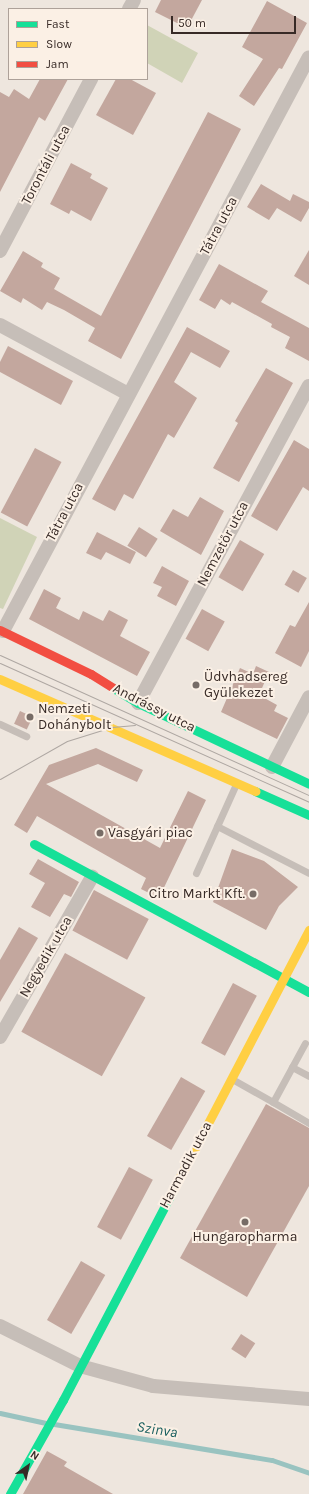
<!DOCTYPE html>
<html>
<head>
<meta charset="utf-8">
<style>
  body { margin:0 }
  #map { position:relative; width:309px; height:1494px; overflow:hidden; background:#eee6de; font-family:Karla,sans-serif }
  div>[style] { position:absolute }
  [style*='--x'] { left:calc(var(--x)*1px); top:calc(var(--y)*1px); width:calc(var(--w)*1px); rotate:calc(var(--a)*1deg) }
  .green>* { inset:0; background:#d0d3b7 }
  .stream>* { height:5px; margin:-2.5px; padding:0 2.5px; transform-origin:2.5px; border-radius:2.5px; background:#99c3c0 }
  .building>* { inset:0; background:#c3a79e; transform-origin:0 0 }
  .lane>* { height:7px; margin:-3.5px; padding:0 3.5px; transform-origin:3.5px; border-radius:3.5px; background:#c6beb8 }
  .street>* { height:14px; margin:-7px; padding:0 7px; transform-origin:7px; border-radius:7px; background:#c6beb8 }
  .fast>* { height:9px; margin:-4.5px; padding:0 4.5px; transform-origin:4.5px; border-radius:4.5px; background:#16e098 }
  .slow>* { height:9px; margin:-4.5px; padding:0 4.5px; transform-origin:4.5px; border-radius:4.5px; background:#ffcf43 }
  .jam>* { height:9px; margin:-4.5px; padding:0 4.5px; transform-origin:4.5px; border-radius:4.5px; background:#f24e42 }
  .tram>* { height:1px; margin:-0.5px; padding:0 0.5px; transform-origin:0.5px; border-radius:0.5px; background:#aea7a2 }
  .dots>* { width:11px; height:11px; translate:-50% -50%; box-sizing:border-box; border:2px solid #fbf0e5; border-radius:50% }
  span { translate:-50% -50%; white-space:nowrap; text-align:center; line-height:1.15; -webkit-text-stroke:4px #fbf0e5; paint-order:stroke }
  .street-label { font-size:14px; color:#372a26 }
  .poi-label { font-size:14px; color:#372a26 }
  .left { translate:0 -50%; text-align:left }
  .right { translate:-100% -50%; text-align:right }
  .water-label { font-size:15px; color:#175d5d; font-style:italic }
  .legend { position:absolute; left:8px; top:8px; width:140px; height:72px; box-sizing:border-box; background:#fbf0e5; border:1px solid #ada199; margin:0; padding:5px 7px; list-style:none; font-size:12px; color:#372a26 }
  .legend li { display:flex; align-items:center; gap:8px; height:20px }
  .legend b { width:20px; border:1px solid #ada199 }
  .north { position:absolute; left:8px; top:1446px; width:40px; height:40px; -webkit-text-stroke:3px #fbf0e5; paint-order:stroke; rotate:33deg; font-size:11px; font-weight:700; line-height:16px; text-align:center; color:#372a26 }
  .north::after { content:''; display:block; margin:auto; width:14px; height:18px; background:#372a26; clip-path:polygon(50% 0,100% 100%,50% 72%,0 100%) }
  .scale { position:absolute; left:171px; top:16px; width:125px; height:18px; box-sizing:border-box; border:2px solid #372a26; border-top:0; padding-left:5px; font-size:12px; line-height:14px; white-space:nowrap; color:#372a26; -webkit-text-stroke:3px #fbf0e5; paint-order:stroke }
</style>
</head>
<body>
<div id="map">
  <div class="green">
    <i style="clip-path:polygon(147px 25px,198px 53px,182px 83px,147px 63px)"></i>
    <i style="clip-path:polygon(0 518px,37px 537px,3px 609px,0 608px)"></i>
  </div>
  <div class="stream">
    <i style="--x:0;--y:1413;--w:47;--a:12.3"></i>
    <i style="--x:54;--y:1424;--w:221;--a:9.4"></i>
    <i style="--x:272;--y:1460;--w:39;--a:19"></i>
  </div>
  <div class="building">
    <i style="clip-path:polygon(161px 0,202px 0,187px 28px,155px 12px)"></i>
    <i style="clip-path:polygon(267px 1px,307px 23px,282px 69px,279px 68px,254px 106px,239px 96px,263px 59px,242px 47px)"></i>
    <i style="clip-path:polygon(40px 79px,68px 79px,45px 121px,39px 117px,0 192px,0 92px,9px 97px,14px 89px,29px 99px)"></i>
    <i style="clip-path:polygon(116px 79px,130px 79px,156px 93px,133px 135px,96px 115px)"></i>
    <i style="clip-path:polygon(208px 112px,241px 129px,121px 359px,88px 341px,95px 328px,64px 310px,47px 302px,42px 310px,23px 298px,21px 303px,0 291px,23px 251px,43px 263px,41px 267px,60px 278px,54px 289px,101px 316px)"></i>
    <i style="clip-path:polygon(71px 163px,92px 174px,90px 178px,108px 188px,91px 221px,71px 210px,69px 214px,50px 204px)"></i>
    <i style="clip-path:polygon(261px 184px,290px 201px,293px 194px,309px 202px,309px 208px,301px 222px,277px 208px,269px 220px,247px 207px)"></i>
    <i style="clip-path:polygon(309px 250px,309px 285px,294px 276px)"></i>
    <i style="clip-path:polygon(219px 264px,268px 291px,261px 302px,309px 328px,309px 361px,285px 348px,290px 337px,271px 327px,272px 324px,232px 302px,230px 305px,221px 299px,215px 309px,199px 300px)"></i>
    <i style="clip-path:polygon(187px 327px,230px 351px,220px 368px,191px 352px,174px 382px,197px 398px,174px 438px,168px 434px,133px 499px,124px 494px,115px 511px,92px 499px)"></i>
    <i style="clip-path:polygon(8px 346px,73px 381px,61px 405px,0 372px,0 362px)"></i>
    <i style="clip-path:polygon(266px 368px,293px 383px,239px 482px,213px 468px,238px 423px,235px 421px)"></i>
    <i style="clip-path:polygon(294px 440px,309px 449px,309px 491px,303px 487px,277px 531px,251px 516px)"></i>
    <i style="left:35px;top:448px;width:30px;height:73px;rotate:28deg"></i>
    <i style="clip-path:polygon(200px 497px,224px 511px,201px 555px,160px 531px,173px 509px,188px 517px)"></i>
    <i style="left:139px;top:527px;width:22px;height:22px;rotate:32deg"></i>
    <i style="clip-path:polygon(97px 532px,136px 552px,130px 564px,106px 552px,101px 560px,86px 553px)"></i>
    <i style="left:240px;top:540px;width:28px;height:43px;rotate:30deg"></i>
    <i style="clip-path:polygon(162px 566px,189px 581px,176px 606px,157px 596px,162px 587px,153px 583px)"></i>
    <i style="left:293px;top:570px;width:16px;height:17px;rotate:30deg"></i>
    <i style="clip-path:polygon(44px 589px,61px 598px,56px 608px,79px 620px,83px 611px,103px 621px,109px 610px,128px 620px,120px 636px,150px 652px,137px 676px,29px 619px)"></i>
    <i style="clip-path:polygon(309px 602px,309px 651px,301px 667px,275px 653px,290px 625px,295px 627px)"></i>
    <i style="left:202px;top:609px;width:26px;height:34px;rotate:29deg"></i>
    <i style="clip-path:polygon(256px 666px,269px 672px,259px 695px,277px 705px,274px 711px,288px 718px,277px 739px,221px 712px,240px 668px,253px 674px)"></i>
    <i style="left:20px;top:711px;width:14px;height:14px;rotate:25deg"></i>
    <i style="clip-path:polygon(96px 748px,143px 770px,137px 782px,98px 764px,46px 784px,160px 848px,188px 791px,206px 800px,159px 898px,141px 889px,146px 878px,37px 816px,27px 833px,14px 825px,49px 765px)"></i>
    <i style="clip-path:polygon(232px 849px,264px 861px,298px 887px,279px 906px,266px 930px,213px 902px)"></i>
    <i style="clip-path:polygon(38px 859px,79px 882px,71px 897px,64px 894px,50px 917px,31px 907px,45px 883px,29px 874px)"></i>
    <i style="left:94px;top:890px;width:62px;height:46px;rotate:28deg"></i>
    <i style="clip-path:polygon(19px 927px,38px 938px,0 1002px,0 960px)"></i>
    <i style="left:65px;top:953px;width:92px;height:90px;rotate:29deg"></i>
    <i style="left:233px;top:983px;width:27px;height:68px;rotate:28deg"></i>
    <i style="left:181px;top:1077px;width:28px;height:68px;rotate:30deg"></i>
    <i style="clip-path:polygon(266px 1104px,309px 1128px,309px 1186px,247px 1297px,180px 1258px)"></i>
    <i style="left:129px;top:1167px;width:27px;height:68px;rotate:28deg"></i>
    <i style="left:81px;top:1261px;width:28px;height:68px;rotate:30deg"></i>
    <i style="left:241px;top:1334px;width:17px;height:18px;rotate:33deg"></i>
    <i style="clip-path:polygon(47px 1451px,67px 1462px,64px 1466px,113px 1494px,23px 1494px)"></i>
  </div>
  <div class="lane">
    <i style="--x:0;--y:724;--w:29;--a:25"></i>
    <i style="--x:217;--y:826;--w:103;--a:27.1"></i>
    <i style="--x:196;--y:873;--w:98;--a:-65.8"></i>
    <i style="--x:292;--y:1067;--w:19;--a:28"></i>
    <i style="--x:232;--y:1079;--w:47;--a:29.3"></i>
    <i style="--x:273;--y:1102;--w:67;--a:-61.5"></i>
    <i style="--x:273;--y:1102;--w:42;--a:30.3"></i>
  </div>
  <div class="street">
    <i style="--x:129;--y:9;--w:10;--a:-61"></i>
    <i style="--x:0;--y:251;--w:195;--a:-62.1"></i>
    <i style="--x:0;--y:325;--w:145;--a:28.3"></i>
    <i style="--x:3;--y:631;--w:650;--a:-61.94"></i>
    <i style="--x:138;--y:703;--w:360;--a:-61.7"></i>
    <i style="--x:272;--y:767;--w:79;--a:-62.1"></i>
    <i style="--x:0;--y:1037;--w:185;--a:-60.1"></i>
    <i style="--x:0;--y:1326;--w:89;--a:26.6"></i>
    <i style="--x:80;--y:1366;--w:76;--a:15.3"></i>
    <i style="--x:153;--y:1386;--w:157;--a:4.8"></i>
  </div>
  <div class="fast">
    <i style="--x:113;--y:688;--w:29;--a:31"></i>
    <i style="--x:138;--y:703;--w:189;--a:25.3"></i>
    <i style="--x:255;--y:791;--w:59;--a:24"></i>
    <i style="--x:34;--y:844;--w:312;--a:28.3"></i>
    <i style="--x:10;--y:1494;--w:108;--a:-60.6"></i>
    <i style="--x:63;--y:1400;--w:235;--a:-62.3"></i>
  </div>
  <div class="slow">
    <i style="--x:0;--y:679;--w:279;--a:23.7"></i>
    <i style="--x:172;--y:1192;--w:296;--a:-62.4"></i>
  </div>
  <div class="jam">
    <i style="--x:0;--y:630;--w:101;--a:25.8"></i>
    <i style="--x:91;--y:674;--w:26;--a:32"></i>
  </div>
  <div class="tram">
    <i style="--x:0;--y:655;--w:339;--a:24.4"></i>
    <i style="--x:0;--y:663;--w:339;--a:24.2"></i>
    <i style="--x:0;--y:779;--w:77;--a:-29.6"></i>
    <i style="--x:67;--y:741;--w:47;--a:-17.3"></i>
    <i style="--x:112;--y:727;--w:23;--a:-5"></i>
  </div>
  <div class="dots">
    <i style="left:196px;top:685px;background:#776c66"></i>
    <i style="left:30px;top:717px;background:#776c66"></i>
    <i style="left:100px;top:833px;background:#776c66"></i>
    <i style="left:253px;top:894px;background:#776c66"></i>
    <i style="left:245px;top:1222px;background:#776c66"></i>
  </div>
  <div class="street-label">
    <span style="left:46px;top:165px;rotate:-62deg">Torontáli utca</span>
    <span style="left:219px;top:226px;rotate:-62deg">Tátra utca</span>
    <span style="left:65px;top:512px;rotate:-62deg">Tátra utca</span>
    <span style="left:223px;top:544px;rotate:-62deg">Nemzetőr utca</span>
    <span style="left:154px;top:708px;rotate:27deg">Andrássy utca</span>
    <span style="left:46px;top:957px;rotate:-60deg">Negyedik utca</span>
    <span style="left:186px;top:1165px;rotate:-62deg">Harmadik utca</span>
  </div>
  <div class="poi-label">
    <span class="left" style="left:204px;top:685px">Üdvhadsereg<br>Gyülekezet</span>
    <span class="left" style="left:38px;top:717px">Nemzeti<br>Dohánybolt</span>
    <span class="left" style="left:108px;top:833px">Vasgyári piac</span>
    <span class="right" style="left:245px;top:894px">Citro Markt Kft.</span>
    <span style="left:245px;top:1237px">Hungaropharma</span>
  </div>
  <div class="water-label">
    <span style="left:157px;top:1430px;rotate:9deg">Szinva</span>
  </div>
  <ul class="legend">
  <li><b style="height:5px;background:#16e098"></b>Fast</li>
  <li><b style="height:5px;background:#ffcf43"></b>Slow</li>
  <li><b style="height:5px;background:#f24e42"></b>Jam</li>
  </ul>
  <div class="north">N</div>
  <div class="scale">50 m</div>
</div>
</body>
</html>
